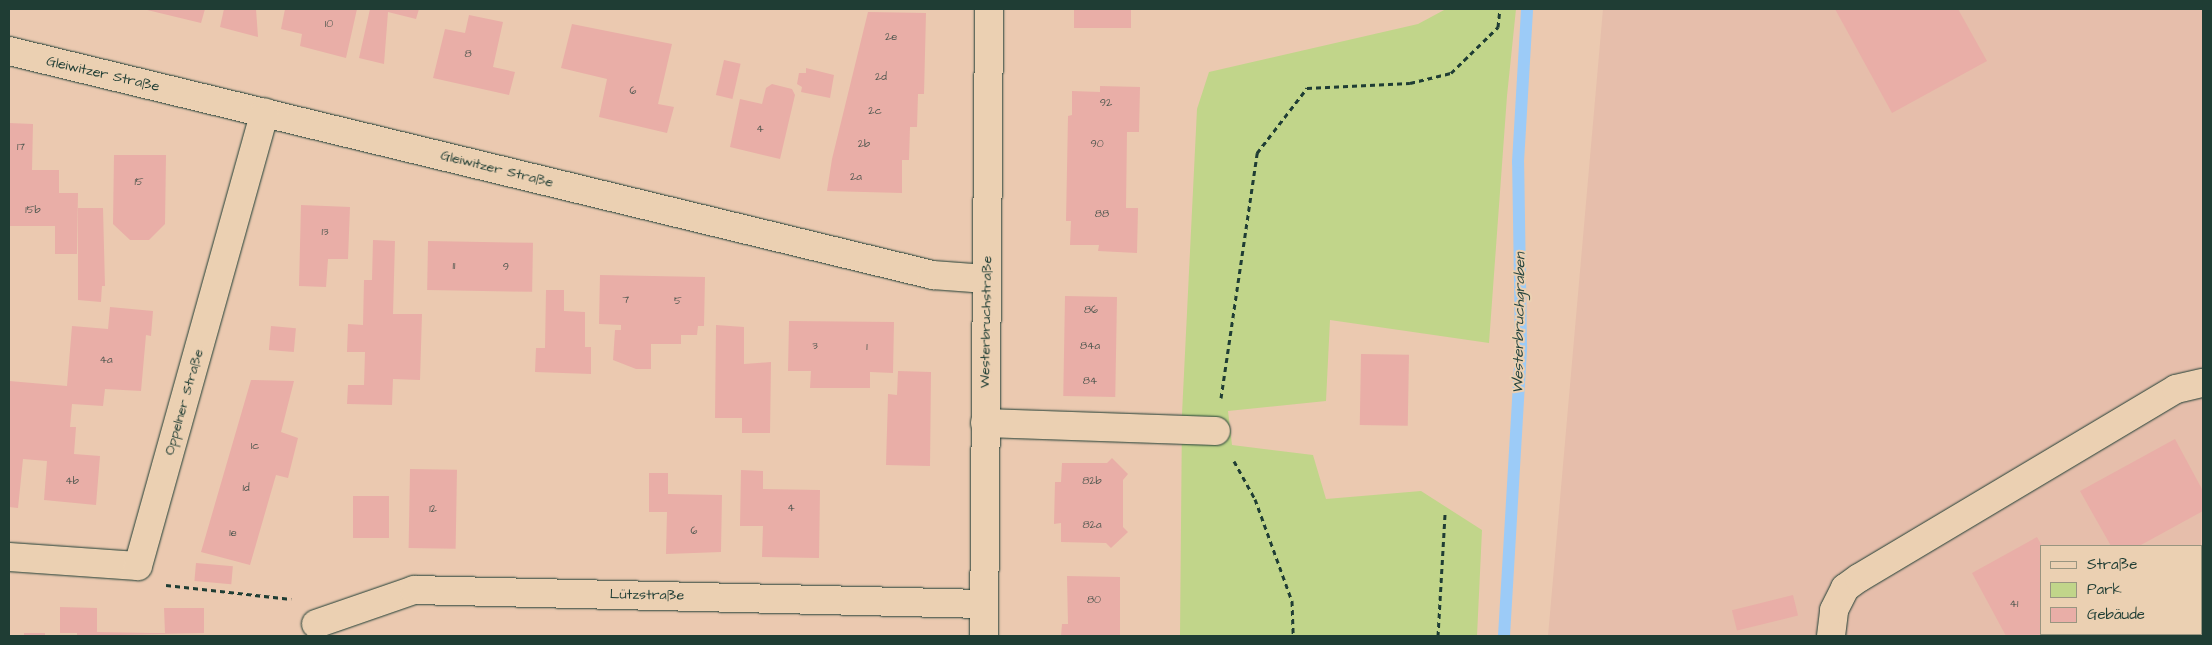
<!DOCTYPE html>
<html>
<head>
<meta charset="utf-8">
<style>
  body { margin:0 }
  #map { position:relative; width:2212px; height:645px; overflow:hidden; background:#ebc9b0; font-family:"Architects Daughter",sans-serif }
  div>[style] { position:absolute }
  [style*='--x'] { left:calc(var(--x)*1px); top:calc(var(--y)*1px); width:calc(var(--w)*1px); rotate:calc(var(--a)*1deg) }
  .built>* { inset:0; background:#e6beab }
  .green>* { inset:0; background:#c1d58a }
  .stream>* { height:12px; margin:-6px; padding:0 6px; transform-origin:6px; border-radius:6px; background:#9ccbf7 }
  .building>* { inset:0; background:#e9aea7; transform-origin:0 0 }
  .path>* { height:3px; margin-top:-1.5px; transform-origin:0; background:repeating-linear-gradient(90deg,#1f3d34 0 5px,transparent 0 9px) }
  .roads { filter:drop-shadow(0 0 1px #1f3d34) drop-shadow(0 0 1px #1f3d34) }
  .minor>* { height:28px; margin:-14px; padding:0 14px; transform-origin:14px; border-radius:14px; background:#ebd0b2 }
  span { translate:-50% -50%; white-space:nowrap; text-align:center; line-height:1.15; -webkit-text-stroke:4px #ebd0b2; paint-order:stroke }
  .number-label { font-size:11px; color:#525951 }
  .number-label span { -webkit-text-stroke-width:0 }
  .street-label { font-size:14px; color:#1f3d34 }
  .water-label { font-size:15px; color:#25443e; font-style:italic }
  .frame { position:absolute; inset:0; border:10px solid #1f3d34; pointer-events:none }
  .legend { position:absolute; left:2040px; top:545px; width:162px; height:90px; box-sizing:border-box; background:#ebd0b2; border:1px solid #999580; margin:0; padding:6px 9px; list-style:none; font-size:15px; color:#1f3d34 }
  .legend li { display:flex; align-items:center; gap:10px; height:25px }
  .legend b { width:25px; border:1px solid #999580 }
</style>
</head>
<body>
<div id="map">
  <div class="built">
    <i style="clip-path:polygon(evenodd,1603px 9px,2203px 9px,2203px 636px,1548px 636px,1603px 9px,2041px 546px,2201px 546px,2201px 634px,2041px 634px,2041px 546px)"></i>
  </div>
  <div class="green">
    <i style="clip-path:polygon(1446px 9px,1516px 9px,1507px 96px,1489px 343px,1330px 320px,1326px 401px,1228px 411px,1232px 445px,1313px 455px,1326px 499px,1421px 491px,1482px 530px,1477px 636px,1180px 636px,1182px 414px,1197px 109px,1209px 72px,1418px 24px)"></i>
  </div>
  <div class="stream">
    <i style="--x:1504;--y:636;--w:290;--a:-86.6"></i>
    <i style="--x:1521;--y:346;--w:184;--a:-90.9"></i>
    <i style="--x:1518;--y:162;--w:153;--a:-86.6"></i>
  </div>
  <div class="building">
    <i style="clip-path:polygon(143px 9px,205px 9px,201px 23px)"></i>
    <i style="clip-path:polygon(224px 9px,256px 9px,258px 37px,220px 27px)"></i>
    <i style="clip-path:polygon(285px 9px,357px 9px,346px 58px,300px 46px,302px 34px,281px 29px)"></i>
    <i style="clip-path:polygon(370px 9px,419px 9px,416px 19px,388px 12px,384px 64px,359px 58px)"></i>
    <i style="left:1074px;top:9px;width:57px;height:19px"></i>
    <i style="clip-path:polygon(1835px 9px,1958px 9px,1987px 61px,1892px 113px)"></i>
    <i style="clip-path:polygon(868px 12px,926px 13px,924px 94px,918px 94px,917px 127px,910px 127px,909px 160px,902px 160px,902px 193px,827px 191px,832px 159px)"></i>
    <i style="clip-path:polygon(469px 15px,503px 22px,493px 67px,515px 72px,509px 95px,433px 78px,445px 29px,465px 33px)"></i>
    <i style="clip-path:polygon(572px 24px,672px 44px,658px 104px,674px 107px,667px 133px,599px 117px,607px 79px,561px 68px)"></i>
    <i style="left:724px;top:60px;width:17px;height:36px;rotate:13deg"></i>
    <i style="clip-path:polygon(806px 68px,834px 75px,830px 98px,801px 92px,802px 87px,797px 84px,799px 73px,806px 73px)"></i>
    <i style="clip-path:polygon(772px 84px,792px 89px,795px 95px,780px 159px,730px 147px,740px 99px,762px 104px,766px 88px)"></i>
    <i style="clip-path:polygon(1100px 86px,1140px 87px,1139px 132px,1127px 132px,1126px 208px,1138px 208px,1137px 253px,1098px 251px,1099px 245px,1070px 245px,1071px 221px,1066px 221px,1068px 116px,1072px 115px,1072px 91px,1100px 92px)"></i>
    <i style="clip-path:polygon(9px 123px,33px 124px,32px 170px,59px 170px,59px 193px,78px 193px,77px 254px,55px 254px,55px 226px,9px 226px)"></i>
    <i style="clip-path:polygon(114px 155px,166px 155px,165px 224px,149px 240px,130px 240px,113px 224px)"></i>
    <i style="clip-path:polygon(301px 205px,350px 207px,348px 259px,328px 259px,326px 287px,299px 286px)"></i>
    <i style="clip-path:polygon(78px 208px,103px 208px,105px 286px,102px 286px,101px 302px,78px 300px)"></i>
    <i style="clip-path:polygon(373px 240px,395px 241px,393px 314px,422px 314px,420px 380px,393px 379px,392px 405px,347px 404px,348px 385px,364px 385px,365px 352px,347px 352px,348px 324px,363px 325px,364px 280px,372px 280px)"></i>
    <i style="left:428px;top:241px;width:105px;height:49px;rotate:1deg"></i>
    <i style="clip-path:polygon(600px 275px,705px 277px,704px 326px,698px 326px,697px 335px,681px 335px,681px 344px,651px 344px,651px 369px,636px 369px,613px 360px,615px 330px,621px 330px,621px 325px,599px 324px)"></i>
    <i style="clip-path:polygon(546px 290px,564px 290px,564px 311px,585px 312px,585px 347px,591px 347px,591px 374px,535px 372px,536px 348px,545px 348px)"></i>
    <i style="left:1065px;top:296px;width:52px;height:100px;rotate:1deg"></i>
    <i style="clip-path:polygon(110px 307px,153px 311px,151px 336px,146px 335px,141px 391px,105px 389px,103px 406px,72px 404px,70px 427px,76px 427px,74px 454px,100px 456px,96px 505px,44px 500px,47px 461px,23px 459px,18px 508px,9px 507px,9px 381px,67px 386px,72px 326px,108px 329px)"></i>
    <i style="clip-path:polygon(789px 321px,894px 322px,893px 373px,870px 372px,870px 388px,810px 388px,811px 371px,788px 371px)"></i>
    <i style="clip-path:polygon(716px 325px,744px 327px,744px 364px,771px 362px,770px 433px,742px 433px,742px 418px,715px 418px)"></i>
    <i style="left:271px;top:326px;width:25px;height:24px;rotate:5deg"></i>
    <i style="left:1361px;top:354px;width:48px;height:71px;rotate:1deg"></i>
    <i style="clip-path:polygon(898px 371px,931px 372px,930px 466px,886px 465px,888px 394px,897px 395px)"></i>
    <i style="clip-path:polygon(251px 380px,294px 381px,281px 432px,298px 438px,288px 478px,276px 475px,250px 565px,201px 552px)"></i>
    <i style="clip-path:polygon(2175px 439px,2203px 491px,2203px 511px,2139px 546px,2111px 546px,2080px 491px)"></i>
    <i style="clip-path:polygon(1112px 458px,1128px 474px,1123px 480px,1123px 527px,1128px 532px,1111px 548px,1106px 543px,1061px 542px,1061px 523px,1054px 524px,1055px 482px,1061px 482px,1062px 463px,1107px 463px)"></i>
    <i style="left:410px;top:469px;width:47px;height:79px;rotate:1deg"></i>
    <i style="clip-path:polygon(741px 470px,763px 471px,763px 489px,820px 490px,819px 558px,762px 557px,763px 526px,740px 526px)"></i>
    <i style="clip-path:polygon(649px 473px,668px 473px,668px 494px,722px 495px,721px 552px,666px 554px,667px 512px,649px 512px)"></i>
    <i style="left:353px;top:496px;width:36px;height:42px"></i>
    <i style="clip-path:polygon(2037px 537px,2042px 546px,2041px 634px,2201px 634px,2201px 558px,2203px 636px,2006px 636px,1972px 573px)"></i>
    <i style="left:196px;top:563px;width:37px;height:18px;rotate:5deg"></i>
    <i style="clip-path:polygon(1067px 576px,1120px 577px,1120px 636px,1061px 636px,1062px 624px,1068px 624px)"></i>
    <i style="left:1793px;top:595px;width:21px;height:63px;rotate:76deg"></i>
    <i style="clip-path:polygon(60px 607px,97px 608px,97px 632px,151px 633px,165px 633px,164px 608px,204px 608px,204px 633px,77px 636px,77px 633px,60px 633px)"></i>
    <i style="left:24px;top:633px;width:21px;height:3px"></i>
  </div>
  <div class="path">
    <i style="--x:1221;--y:398;--w:248;--a:-81.6"></i>
    <i style="--x:1257;--y:153;--w:82;--a:-52.4"></i>
    <i style="--x:1307;--y:88;--w:103;--a:-2.8"></i>
    <i style="--x:1410;--y:83;--w:42;--a:-13.7"></i>
    <i style="--x:1451;--y:73;--w:66;--a:-44.4"></i>
    <i style="--x:1498;--y:27;--w:18;--a:-84"></i>
    <i style="--x:1234;--y:461;--w:43;--a:61.1"></i>
    <i style="--x:1255;--y:499;--w:109;--a:70.1"></i>
    <i style="--x:1292;--y:601;--w:35;--a:88"></i>
    <i style="--x:166;--y:585;--w:126;--a:6.4"></i>
    <i style="--x:1438;--y:636;--w:122;--a:-86.7"></i>
  </div>
  <div class="roads">
    <div class="minor">
      <i style="--x:9;--y:51;--w:951;--a:13.63"></i>
      <i style="--x:933;--y:275;--w:53;--a:4.3"></i>
      <i style="--x:985;--y:423;--w:231;--a:2"></i>
      <i style="--x:9;--y:557;--w:129;--a:4"></i>
      <i style="--x:138;--y:566;--w:471;--a:-74.4"></i>
      <i style="--x:316;--y:624;--w:104;--a:-19.1"></i>
      <i style="--x:414;--y:590;--w:570;--a:1.41"></i>
      <i style="--x:984;--y:636;--w:627;--a:-89.54"></i>
      <i style="--x:1831;--y:636;--w:26;--a:-83"></i>
      <i style="--x:1834;--y:610;--w:25;--a:-63"></i>
      <i style="--x:1845;--y:588;--w:17;--a:-36"></i>
      <i style="--x:1859;--y:578;--w:369;--a:-30.8"></i>
      <i style="--x:2176;--y:389;--w:28;--a:-13"></i>
    </div>
  </div>
  <div class="number-label">
    <span style="left:329px;top:24px">10</span>
    <span style="left:891px;top:37px">2e</span>
    <span style="left:468px;top:54px">8</span>
    <span style="left:881px;top:77px">2d</span>
    <span style="left:633px;top:91px">6</span>
    <span style="left:1106px;top:103px">92</span>
    <span style="left:875px;top:111px">2c</span>
    <span style="left:760px;top:129px">4</span>
    <span style="left:864px;top:144px">2b</span>
    <span style="left:1097px;top:144px">90</span>
    <span style="left:21px;top:147px">17</span>
    <span style="left:856px;top:177px">2a</span>
    <span style="left:139px;top:182px">15</span>
    <span style="left:33px;top:210px">15b</span>
    <span style="left:1102px;top:214px">88</span>
    <span style="left:325px;top:232px">13</span>
    <span style="left:454px;top:266px">11</span>
    <span style="left:506px;top:267px">9</span>
    <span style="left:626px;top:300px">7</span>
    <span style="left:678px;top:301px">5</span>
    <span style="left:1091px;top:310px">86</span>
    <span style="left:815px;top:346px">3</span>
    <span style="left:1090px;top:346px">84a</span>
    <span style="left:867px;top:347px">1</span>
    <span style="left:106px;top:360px">4a</span>
    <span style="left:1090px;top:381px">84</span>
    <span style="left:255px;top:446px">1c</span>
    <span style="left:72px;top:481px">4b</span>
    <span style="left:1092px;top:481px">82b</span>
    <span style="left:246px;top:488px">1d</span>
    <span style="left:791px;top:508px">4</span>
    <span style="left:433px;top:509px">12</span>
    <span style="left:1092px;top:525px">82a</span>
    <span style="left:694px;top:531px">6</span>
    <span style="left:233px;top:533px">1e</span>
    <span style="left:1094px;top:600px">80</span>
    <span style="left:2014px;top:604px">41</span>
  </div>
  <div class="street-label">
    <span style="left:103px;top:74px;rotate:13deg">Gleiwitzer Straße</span>
    <span style="left:497px;top:169px;rotate:14deg">Gleiwitzer Straße</span>
    <span style="left:986px;top:322px;rotate:-89deg">Westerbruchstraße</span>
    <span style="left:184px;top:402px;rotate:-74deg">Oppelner Straße</span>
    <span style="left:647px;top:595px;rotate:1deg">Lützstraße</span>
  </div>
  <div class="water-label">
    <span style="left:1519px;top:323px;rotate:-89deg">Westerbruchgraben</span>
  </div>
  <div class="frame"></div>
  <ul class="legend">
  <li><b style="height:6px;background:#ebd0b2"></b>Straße</li>
  <li><b style="height:14px;background:#c1d58a"></b>Park</li>
  <li><b style="height:14px;background:#e9aea7"></b>Gebäude</li>
  </ul>
</div>
</body>
</html>
